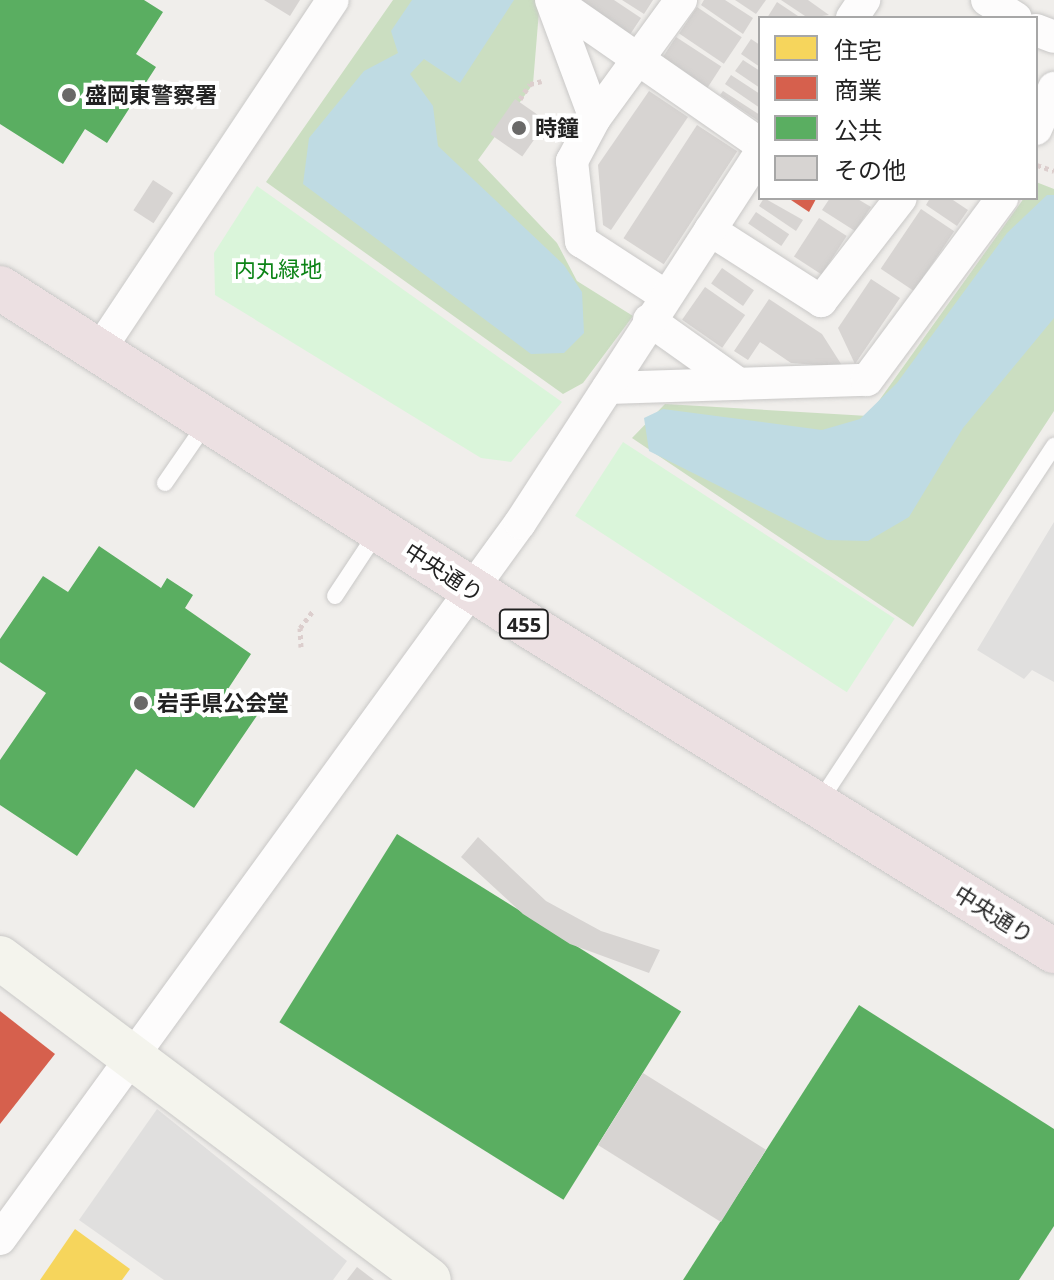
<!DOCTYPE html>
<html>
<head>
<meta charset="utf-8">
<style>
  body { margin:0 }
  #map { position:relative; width:1054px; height:1280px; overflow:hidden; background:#f0eeeb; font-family:"Open Sans","Noto Sans JP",sans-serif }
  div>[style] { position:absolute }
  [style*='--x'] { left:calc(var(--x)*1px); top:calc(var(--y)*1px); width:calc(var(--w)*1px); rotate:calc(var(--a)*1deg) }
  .forest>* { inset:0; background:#cbdec1 }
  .park>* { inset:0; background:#daf5da; transform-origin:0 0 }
  .parking>* { inset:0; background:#e0dfde }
  .water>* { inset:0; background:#bfdbe3 }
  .homes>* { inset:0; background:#f6d55c }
  .shops>* { inset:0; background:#d6604d }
  .public>* { inset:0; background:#5aae61; transform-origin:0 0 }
  .building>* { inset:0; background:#d7d4d2; transform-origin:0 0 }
  .path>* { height:5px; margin-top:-2.5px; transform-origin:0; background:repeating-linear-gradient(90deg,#dccecd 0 4px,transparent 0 8px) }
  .roads { filter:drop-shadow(0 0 2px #c9c8c7) drop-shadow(0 0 2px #c9c8c7) }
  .lane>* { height:16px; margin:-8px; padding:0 8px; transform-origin:8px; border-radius:8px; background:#fdfcfc }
  .street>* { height:32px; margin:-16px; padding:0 16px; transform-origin:16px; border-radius:16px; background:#fdfcfc }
  .secondary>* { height:44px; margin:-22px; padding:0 22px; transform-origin:22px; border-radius:22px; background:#f4f4ed }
  .highway>* { height:44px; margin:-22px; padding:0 22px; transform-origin:22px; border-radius:22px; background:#ece0e2 }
  .dots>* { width:22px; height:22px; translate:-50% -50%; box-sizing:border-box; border:4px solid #fff; border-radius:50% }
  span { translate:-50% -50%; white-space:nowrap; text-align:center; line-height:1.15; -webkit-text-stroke:8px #fff; paint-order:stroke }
  .shield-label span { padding:2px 6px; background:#fff; border:2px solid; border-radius:6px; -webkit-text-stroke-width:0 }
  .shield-label { font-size:20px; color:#222; font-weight:700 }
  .poi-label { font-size:22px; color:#222; font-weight:700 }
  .left { translate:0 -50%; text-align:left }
  .park-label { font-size:22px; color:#0c8416 }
  .street-label { font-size:22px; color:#222 }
  .legend { position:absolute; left:758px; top:16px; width:280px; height:184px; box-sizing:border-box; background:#fff; border:2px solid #a7a7a7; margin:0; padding:10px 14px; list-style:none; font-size:24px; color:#222 }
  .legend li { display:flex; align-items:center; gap:16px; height:40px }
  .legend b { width:40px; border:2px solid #a7a7a7 }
</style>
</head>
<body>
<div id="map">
  <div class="forest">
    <i style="clip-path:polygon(393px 0,546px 0,539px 11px,533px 84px,478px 160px,557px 243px,577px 281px,633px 316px,583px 383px,563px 394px,266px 182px)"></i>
    <i style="clip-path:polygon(1036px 182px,1054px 189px,1054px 411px,913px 627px,632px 438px,665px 404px,868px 416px,1024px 198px,1036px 198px)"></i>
  </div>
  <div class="park">
    <i style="clip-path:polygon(257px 186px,562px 402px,511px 462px,481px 458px,215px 295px,214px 253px)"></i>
    <i style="left:623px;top:442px;width:324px;height:88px;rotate:33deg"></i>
  </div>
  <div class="parking">
    <i style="clip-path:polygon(1054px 522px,1054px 682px,1032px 670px,1024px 679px,977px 650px)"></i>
    <i style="clip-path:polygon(157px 1109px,347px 1261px,333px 1280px,164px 1280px,79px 1220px)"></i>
  </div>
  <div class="water">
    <i style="clip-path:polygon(412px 0,514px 0,460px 83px,424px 59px,410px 74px,433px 106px,438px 146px,564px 265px,582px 292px,584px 333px,564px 353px,531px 354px,303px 184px,309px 138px,364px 71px,398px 53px,391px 31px)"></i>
    <i style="clip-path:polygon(1047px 195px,1054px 195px,1054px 318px,963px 428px,909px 517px,868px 541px,827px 540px,649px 451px,644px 418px,663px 409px,822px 430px,860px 419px,897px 383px,1007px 233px)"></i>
  </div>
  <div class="homes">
    <i style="clip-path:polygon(75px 1229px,130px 1269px,122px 1280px,40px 1280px)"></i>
  </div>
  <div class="shops">
    <i style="clip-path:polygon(788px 198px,814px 198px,816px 199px,809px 212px)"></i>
    <i style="clip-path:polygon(0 1011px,55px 1054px,0 1124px)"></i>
  </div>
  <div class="public">
    <i style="clip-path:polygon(0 0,144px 0,163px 12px,136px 54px,156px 67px,107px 143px,85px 129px,63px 164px,0 124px)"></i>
    <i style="clip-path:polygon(99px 546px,161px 588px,167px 578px,193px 595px,185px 608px,251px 654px,226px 692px,258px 714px,194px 808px,136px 769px,77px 856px,0 805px,0 760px,46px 693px,0 662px,0 639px,43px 576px,68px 592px)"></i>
    <i style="left:397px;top:834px;width:335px;height:222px;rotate:32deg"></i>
    <i style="clip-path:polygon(859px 1005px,1054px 1129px,1054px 1226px,1019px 1280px,683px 1280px)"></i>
  </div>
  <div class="building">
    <i style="clip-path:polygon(264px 0,300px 0,290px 16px)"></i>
    <i style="clip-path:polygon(569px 0,614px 0,641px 18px,627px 39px)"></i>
    <i style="clip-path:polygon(622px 0,653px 0,644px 14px)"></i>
    <i style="clip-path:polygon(704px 0,725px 0,753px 18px,743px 34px,701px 5px)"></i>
    <i style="clip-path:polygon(735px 0,766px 0,756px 14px)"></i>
    <i style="clip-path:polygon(781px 0,808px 0,829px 15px,808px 18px)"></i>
    <i style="clip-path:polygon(777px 2px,801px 18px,767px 18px)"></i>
    <i style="left:697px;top:7px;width:54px;height:32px;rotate:34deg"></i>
    <i style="left:676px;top:37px;width:54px;height:26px;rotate:33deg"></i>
    <i style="clip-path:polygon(751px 39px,760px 45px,760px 67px,741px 54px)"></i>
    <i style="clip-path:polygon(743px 60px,760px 71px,760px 88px,735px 71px)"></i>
    <i style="clip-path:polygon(731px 75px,760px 94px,760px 108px,725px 84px)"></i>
    <i style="clip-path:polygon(649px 91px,688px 117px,611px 230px,603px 225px,598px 165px)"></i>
    <i style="clip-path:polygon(723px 91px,760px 115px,760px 122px,720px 95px)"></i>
    <i style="left:515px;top:99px;width:39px;height:43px;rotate:35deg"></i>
    <i style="left:697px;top:125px;width:48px;height:135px;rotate:33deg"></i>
    <i style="left:153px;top:180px;width:24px;height:36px;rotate:33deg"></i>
    <i style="clip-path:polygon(764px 198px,803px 220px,796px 231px,759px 206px)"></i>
    <i style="clip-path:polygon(830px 198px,856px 198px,871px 207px,855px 231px,822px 210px)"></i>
    <i style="clip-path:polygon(930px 198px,950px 198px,968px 210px,957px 226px,926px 205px)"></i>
    <i style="left:921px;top:209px;width:40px;height:72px;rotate:34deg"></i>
    <i style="left:756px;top:212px;width:40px;height:14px;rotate:34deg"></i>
    <i style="left:819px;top:218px;width:33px;height:46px;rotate:33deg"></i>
    <i style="left:722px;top:268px;width:39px;height:19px;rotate:35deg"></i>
    <i style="clip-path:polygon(871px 279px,900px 298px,855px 364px,838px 328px)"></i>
    <i style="left:705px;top:287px;width:49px;height:40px;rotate:35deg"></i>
    <i style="clip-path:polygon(769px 299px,822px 334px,843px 367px,791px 363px,760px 342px,748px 360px,734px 351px)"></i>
    <i style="clip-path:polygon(478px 837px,546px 901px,601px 931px,660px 950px,649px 973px,570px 944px,523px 914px,461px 857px)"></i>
    <i style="left:643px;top:1073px;width:145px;height:85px;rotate:32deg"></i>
    <i style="clip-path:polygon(357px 1267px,374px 1280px,347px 1280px)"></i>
  </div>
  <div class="path">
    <i style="--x:520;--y:99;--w:18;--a:-56"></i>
    <i style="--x:530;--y:84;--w:12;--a:-14"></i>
    <i style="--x:1037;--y:165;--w:18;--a:19"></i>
    <i style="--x:301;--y:647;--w:19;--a:-93"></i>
    <i style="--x:300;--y:628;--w:21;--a:-53"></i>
  </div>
  <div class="roads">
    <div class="lane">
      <i style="--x:165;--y:483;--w:74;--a:-55.5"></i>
      <i style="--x:335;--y:596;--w:78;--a:-56.5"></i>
      <i style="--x:818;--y:804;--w:429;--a:-56.6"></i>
    </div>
    <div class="street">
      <i style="--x:551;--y:0;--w:126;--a:69.6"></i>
      <i style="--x:595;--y:118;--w:49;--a:118.1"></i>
      <i style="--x:572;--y:161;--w:81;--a:83.6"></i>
      <i style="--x:581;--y:241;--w:99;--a:33"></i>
      <i style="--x:553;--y:0;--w:252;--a:34.8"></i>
      <i style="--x:987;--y:0;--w:34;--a:32"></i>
      <i style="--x:852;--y:18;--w:22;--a:-56"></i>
      <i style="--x:1036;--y:30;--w:19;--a:21"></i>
      <i style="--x:595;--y:118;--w:146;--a:-53.9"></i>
      <i style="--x:1036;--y:129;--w:45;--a:-66.3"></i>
      <i style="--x:710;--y:230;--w:132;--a:32.6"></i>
      <i style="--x:821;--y:301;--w:130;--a:-52.2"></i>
      <i style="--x:649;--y:320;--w:110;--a:35.4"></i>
      <i style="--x:98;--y:352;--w:423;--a:-56.3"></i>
      <i style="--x:608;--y:388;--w:259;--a:-1.8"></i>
      <i style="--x:867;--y:380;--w:227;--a:-53.4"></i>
      <i style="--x:0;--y:1239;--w:885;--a:-54.01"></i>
      <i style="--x:520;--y:523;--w:440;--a:-57"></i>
    </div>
    <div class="secondary">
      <i style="--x:0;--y:958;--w:536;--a:36.89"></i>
    </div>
    <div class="highway">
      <i style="--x:0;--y:288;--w:634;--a:32.56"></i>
      <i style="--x:534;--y:629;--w:612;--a:31.77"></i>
    </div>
  </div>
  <div class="dots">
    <i style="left:69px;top:95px;background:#6a6968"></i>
    <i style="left:519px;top:128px;background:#6a6968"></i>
    <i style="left:141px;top:703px;background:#6a6968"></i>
  </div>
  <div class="shield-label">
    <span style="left:524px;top:624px">455</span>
  </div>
  <div class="poi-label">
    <span class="left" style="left:85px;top:95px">盛岡東警察署</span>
    <span class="left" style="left:535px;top:128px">時鐘</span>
    <span class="left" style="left:157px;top:703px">岩手県公会堂</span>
  </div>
  <div class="park-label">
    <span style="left:278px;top:269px">内丸緑地</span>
  </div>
  <div class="street-label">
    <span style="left:444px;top:572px;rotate:33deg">中央通り</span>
    <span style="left:994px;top:914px;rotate:32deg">中央通り</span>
  </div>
  <ul class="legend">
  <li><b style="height:22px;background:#f6d55c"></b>住宅</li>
  <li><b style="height:22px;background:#d6604d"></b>商業</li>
  <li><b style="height:22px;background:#5aae61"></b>公共</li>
  <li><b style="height:22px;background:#d7d4d2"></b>その他</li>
  </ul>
</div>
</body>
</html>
